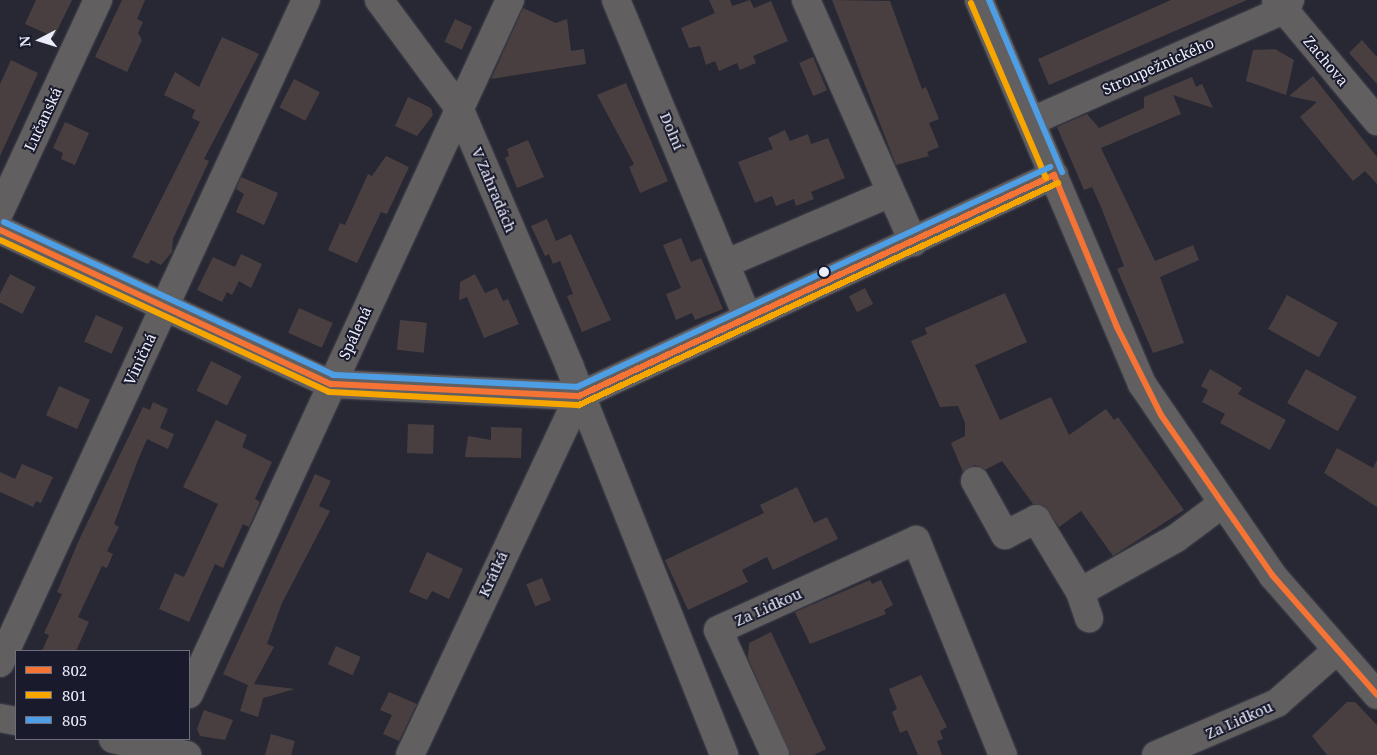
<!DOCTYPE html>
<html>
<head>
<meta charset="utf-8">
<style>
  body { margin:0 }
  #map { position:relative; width:1377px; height:755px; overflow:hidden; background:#272833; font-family:"Noto Serif",serif }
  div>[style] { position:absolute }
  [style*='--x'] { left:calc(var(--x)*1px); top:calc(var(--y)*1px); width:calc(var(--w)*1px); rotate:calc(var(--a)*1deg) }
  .building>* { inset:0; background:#493f41; transform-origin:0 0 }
  .roads { filter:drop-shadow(0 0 1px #43444e) drop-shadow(0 0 1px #43444e) }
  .minor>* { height:28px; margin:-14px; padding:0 14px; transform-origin:14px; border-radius:14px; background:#625f61 }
  .bus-1>* { height:6px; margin:-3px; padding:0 3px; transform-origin:3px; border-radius:3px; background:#f57335 }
  .bus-2>* { height:6px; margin:-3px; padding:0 3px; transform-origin:3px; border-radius:3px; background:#f7a600 }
  .bus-3>* { height:6px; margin:-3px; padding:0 3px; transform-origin:3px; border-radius:3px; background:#4d9ee5 }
  .dots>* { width:14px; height:14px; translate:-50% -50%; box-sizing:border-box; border:2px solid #191b2d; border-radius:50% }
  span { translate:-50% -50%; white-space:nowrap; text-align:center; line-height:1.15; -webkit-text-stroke:4px #191b2d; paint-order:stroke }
  .street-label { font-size:15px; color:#ebedfa }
  .legend { position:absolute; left:15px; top:650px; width:175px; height:90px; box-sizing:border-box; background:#191b2d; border:1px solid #6d6f7f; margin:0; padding:6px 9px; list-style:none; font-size:15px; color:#ebedfa }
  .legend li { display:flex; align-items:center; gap:10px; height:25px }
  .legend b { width:25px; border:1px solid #6d6f7f }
  .north { position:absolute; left:15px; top:15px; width:50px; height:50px; -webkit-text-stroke:4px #191b2d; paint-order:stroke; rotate:265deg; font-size:14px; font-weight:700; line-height:20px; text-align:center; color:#ebedfa }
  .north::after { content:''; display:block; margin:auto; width:18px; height:22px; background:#ebedfa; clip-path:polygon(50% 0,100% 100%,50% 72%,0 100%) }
</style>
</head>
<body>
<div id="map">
  <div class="building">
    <i style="clip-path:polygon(36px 0,72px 0,54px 37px,25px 24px)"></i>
    <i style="clip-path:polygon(122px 0,145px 0,137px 19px,143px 22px,138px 33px,142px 40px,127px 72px,95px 57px)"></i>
    <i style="clip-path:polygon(709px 0,730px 0,732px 6px,750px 0,754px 8px,771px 1px,788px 41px,753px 56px,756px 63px,740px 70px,737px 63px,719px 71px,715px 61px,706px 65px,700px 46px,689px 48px,681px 28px,715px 13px)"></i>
    <i style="clip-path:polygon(832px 0,890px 1px,922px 89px,926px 87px,939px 119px,929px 123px,939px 147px,927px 152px,929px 156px,896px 165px)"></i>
    <i style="clip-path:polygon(1171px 0,1247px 0,1049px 85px,1038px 59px)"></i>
    <i style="clip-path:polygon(523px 8px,556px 23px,567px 19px,571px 51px,584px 49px,586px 64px,491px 79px)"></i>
    <i style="left:455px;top:19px;width:19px;height:25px;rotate:25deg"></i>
    <i style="clip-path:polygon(222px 37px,259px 54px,204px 159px,209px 161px,173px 239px,172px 252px,161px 265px,151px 260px,148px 264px,132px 257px,200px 122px,192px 118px,195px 110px,164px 95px,175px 72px,199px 87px)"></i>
    <i style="clip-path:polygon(1362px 40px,1377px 57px,1377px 84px,1349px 53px)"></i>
    <i style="clip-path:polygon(1275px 49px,1294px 60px,1286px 95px,1246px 81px,1253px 50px)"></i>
    <i style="left:813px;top:57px;width:36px;height:15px;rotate:67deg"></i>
    <i style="clip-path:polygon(11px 60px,38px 73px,0 156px,0 84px)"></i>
    <i style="clip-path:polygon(1313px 76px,1377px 157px,1377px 184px,1365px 171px,1353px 181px,1300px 117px,1317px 102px,1289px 96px)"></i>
    <i style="clip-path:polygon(1192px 77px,1196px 87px,1202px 84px,1213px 108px,1173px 95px,1181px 114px,1101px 148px,1155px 261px,1193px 245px,1199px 260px,1160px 277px,1184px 343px,1153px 353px,1117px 269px,1124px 266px,1101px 207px,1092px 187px,1084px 190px,1057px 127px,1087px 114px,1099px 128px,1144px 108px,1144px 97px)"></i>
    <i style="left:294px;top:79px;width:29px;height:32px;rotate:27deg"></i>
    <i style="clip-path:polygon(626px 83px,668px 181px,640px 193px,629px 167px,634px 164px,597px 95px)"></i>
    <i style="clip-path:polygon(408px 97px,431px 108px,433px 115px,417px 136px,395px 126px)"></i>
    <i style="clip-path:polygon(65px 122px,89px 133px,75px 165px,61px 159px,63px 153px,53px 148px)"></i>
    <i style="clip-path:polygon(785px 130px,790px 141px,808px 134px,811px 144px,828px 138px,845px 178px,811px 192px,814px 199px,796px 206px,794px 199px,776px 206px,772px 196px,755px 203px,738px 162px,773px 149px,768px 138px)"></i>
    <i style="clip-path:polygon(528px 140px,544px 177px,517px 188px,505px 158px,509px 156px,507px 149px)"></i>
    <i style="clip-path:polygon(386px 156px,409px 167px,387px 214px,381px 212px,357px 263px,328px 250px,340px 223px,345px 225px,368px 174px,372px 176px)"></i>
    <i style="clip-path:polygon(241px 177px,278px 193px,264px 225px,236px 212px,244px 194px,236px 189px)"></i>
    <i style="clip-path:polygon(547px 219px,556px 241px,571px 234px,611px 320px,582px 332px,567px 296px,573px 294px,560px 261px,553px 264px,549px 254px,545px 256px,531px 226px)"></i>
    <i style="clip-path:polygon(681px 238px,691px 262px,701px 258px,723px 309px,695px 320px,692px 313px,676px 320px,666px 294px,681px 288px,663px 245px)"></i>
    <i style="clip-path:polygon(241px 254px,262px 264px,251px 288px,239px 281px,232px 295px,227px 292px,222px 302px,197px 290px,213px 257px,235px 267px)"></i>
    <i style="left:10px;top:274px;width:29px;height:30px;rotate:27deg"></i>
    <i style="clip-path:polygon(475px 274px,485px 293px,497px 288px,503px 301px,508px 299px,519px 324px,484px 338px,467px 297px,459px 300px,460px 282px)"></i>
    <i style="left:865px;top:288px;width:18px;height:18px;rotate:63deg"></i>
    <i style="clip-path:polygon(1005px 293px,1027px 342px,975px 365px,1000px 420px,1051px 397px,1069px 435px,1106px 409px,1114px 420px,1118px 417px,1184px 510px,1113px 556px,1081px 511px,1059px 527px,1044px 506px,1033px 504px,1002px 461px,985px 470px,975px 465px,963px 472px,951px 443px,965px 436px,965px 423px,958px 406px,940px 407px,911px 341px,927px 334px,925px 328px)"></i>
    <i style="left:1287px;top:295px;width:58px;height:39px;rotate:29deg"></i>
    <i style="left:299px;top:308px;width:37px;height:27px;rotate:24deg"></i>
    <i style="left:96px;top:315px;width:30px;height:29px;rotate:24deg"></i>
    <i style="left:400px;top:320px;width:27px;height:30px;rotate:6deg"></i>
    <i style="left:211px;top:361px;width:34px;height:33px;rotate:26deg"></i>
    <i style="clip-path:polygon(1210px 369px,1242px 388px,1238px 394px,1286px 420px,1270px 450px,1220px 423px,1225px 414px,1202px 402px,1208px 390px,1201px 386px)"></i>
    <i style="left:1306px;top:369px;width:58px;height:39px;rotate:29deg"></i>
    <i style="left:59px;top:386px;width:34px;height:32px;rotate:24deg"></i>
    <i style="clip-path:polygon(153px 402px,168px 409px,160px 428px,174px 434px,168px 449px,147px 439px,138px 460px,114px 524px,119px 527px,107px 551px,113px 554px,107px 568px,102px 566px,78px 617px,89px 622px,76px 651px,42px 651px,49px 635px,44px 633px,62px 594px,57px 592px,79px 540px,143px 407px,150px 410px)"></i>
    <i style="clip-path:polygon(216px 420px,247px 435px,242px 447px,272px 462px,255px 499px,260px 502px,249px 527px,243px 524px,223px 568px,215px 564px,189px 622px,159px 609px,175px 573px,184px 577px,218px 504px,183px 487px)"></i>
    <i style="left:408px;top:424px;width:26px;height:29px;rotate:2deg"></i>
    <i style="clip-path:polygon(491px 427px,522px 428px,521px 458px,465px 457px,468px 436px,491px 440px)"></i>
    <i style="clip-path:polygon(1337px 448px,1373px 468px,1377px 460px,1377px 507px,1324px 473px)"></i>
    <i style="clip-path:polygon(22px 464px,53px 477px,41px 503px,36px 501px,33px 507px,0 492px,0 472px,15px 479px)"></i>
    <i style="clip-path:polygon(315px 474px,331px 481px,319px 506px,330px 511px,282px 603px,267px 644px,274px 647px,254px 684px,295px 689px,263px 698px,258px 717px,240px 711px,248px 685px,223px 674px)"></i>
    <i style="clip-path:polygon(797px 487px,814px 523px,827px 517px,838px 539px,773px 570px,767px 557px,742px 570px,748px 582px,688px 610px,665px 560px,764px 513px,760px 505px)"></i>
    <i style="clip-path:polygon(427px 552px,463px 569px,449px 599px,432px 591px,427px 600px,409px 592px)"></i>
    <i style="left:542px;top:578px;width:24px;height:17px;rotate:68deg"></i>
    <i style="clip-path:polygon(870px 580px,872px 584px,881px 580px,893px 605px,884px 610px,886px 614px,810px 644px,795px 612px)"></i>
    <i style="clip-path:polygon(771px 632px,826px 749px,814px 755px,790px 755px,748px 658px,749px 643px)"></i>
    <i style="left:336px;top:646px;width:27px;height:20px;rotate:24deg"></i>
    <i style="clip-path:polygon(921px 675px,947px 727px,940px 731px,943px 739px,937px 741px,942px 755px,918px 755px,907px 730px,900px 733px,892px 712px,897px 709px,889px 689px)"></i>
    <i style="clip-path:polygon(389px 692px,417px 704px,399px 741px,383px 734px,392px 715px,380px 710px)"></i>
    <i style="clip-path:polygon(1347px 702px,1355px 702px,1377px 725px,1377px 755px,1327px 755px,1312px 736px)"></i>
    <i style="clip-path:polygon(204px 710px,233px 720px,225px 740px,200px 736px,197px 729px)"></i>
    <i style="clip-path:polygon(271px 734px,295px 741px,291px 755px,265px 755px)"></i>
  </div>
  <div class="roads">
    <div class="minor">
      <i style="--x:379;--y:0;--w:134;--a:53.5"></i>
      <i style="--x:459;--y:108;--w:280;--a:66.8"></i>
      <i style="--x:569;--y:365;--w:420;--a:68.3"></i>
      <i style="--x:616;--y:0;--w:343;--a:67.5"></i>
      <i style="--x:806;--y:0;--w:265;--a:66.1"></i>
      <i style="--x:979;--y:0;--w:417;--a:67"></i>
      <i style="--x:1142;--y:384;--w:232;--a:55.7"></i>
      <i style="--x:1273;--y:576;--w:158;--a:48.8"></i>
      <i style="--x:1276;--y:0;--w:158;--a:50.1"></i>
      <i style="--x:1032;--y:121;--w:275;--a:-23.8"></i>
      <i style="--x:1284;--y:10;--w:12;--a:-59"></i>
      <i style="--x:0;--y:211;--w:233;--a:-65.1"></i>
      <i style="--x:0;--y:230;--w:365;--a:25"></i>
      <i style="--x:331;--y:384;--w:248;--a:2.8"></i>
      <i style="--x:579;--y:396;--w:524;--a:-24.95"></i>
      <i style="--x:727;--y:263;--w:175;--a:-23.2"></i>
      <i style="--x:975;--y:481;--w:62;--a:60.9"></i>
      <i style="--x:1005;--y:535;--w:35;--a:-27"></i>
      <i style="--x:1036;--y:519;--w:85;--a:58.9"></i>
      <i style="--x:1080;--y:592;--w:28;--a:71"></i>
      <i style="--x:1080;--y:592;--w:109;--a:-29.2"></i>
      <i style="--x:1175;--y:539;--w:59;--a:-36.7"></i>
      <i style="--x:0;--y:663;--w:730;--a:-65.22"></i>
      <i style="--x:189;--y:694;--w:765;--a:-65.18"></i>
      <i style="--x:0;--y:718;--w:16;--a:11"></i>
      <i style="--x:113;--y:739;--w:76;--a:12.2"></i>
      <i style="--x:410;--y:755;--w:397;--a:-64.8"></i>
      <i style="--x:775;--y:755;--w:137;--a:-114.5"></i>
      <i style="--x:718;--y:630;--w:217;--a:-24.4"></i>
      <i style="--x:916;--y:540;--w:232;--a:68"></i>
      <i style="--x:1156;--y:755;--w:132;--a:-23.3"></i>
      <i style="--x:1277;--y:703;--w:79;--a:-41.4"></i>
    </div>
  </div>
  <div class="bus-1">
    <i style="--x:1054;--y:175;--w:165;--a:67.5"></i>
    <i style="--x:1117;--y:327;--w:98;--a:63.4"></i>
    <i style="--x:1161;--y:415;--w:196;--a:55.2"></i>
    <i style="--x:1273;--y:576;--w:158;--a:48.8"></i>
    <i style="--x:0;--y:230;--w:365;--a:25"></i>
    <i style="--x:331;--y:384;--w:248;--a:2.8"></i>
    <i style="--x:579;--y:396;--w:524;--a:-24.95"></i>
  </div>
  <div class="bus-2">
    <i style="--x:971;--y:3;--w:190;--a:66.8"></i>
    <i style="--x:0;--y:240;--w:362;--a:24.8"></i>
    <i style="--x:329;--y:392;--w:250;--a:3"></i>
    <i style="--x:579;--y:405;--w:528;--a:-24.87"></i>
  </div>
  <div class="bus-3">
    <i style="--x:989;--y:0;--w:187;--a:67"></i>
    <i style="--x:4;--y:222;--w:363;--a:24.9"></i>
    <i style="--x:333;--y:375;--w:244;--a:2.8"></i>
    <i style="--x:577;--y:387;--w:522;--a:-24.94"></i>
  </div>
  <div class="dots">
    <i style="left:824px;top:272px;background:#ebedfa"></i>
  </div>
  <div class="street-label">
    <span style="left:1326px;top:61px;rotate:50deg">Zachova</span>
    <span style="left:1158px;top:66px;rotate:-24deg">Stroupežnického</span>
    <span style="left:43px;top:119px;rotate:-65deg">Lučanská</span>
    <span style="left:672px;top:131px;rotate:67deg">Dolní</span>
    <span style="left:494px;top:190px;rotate:67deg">V Zahradách</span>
    <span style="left:355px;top:333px;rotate:-65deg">Spálená</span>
    <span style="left:140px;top:359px;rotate:-65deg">Viničná</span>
    <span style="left:493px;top:574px;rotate:-65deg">Krátká</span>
    <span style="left:768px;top:607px;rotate:-24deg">Za Lidkou</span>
    <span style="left:1239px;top:720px;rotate:-24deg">Za Lidkou</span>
  </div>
  <ul class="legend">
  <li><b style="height:6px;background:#f57335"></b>802</li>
  <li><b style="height:6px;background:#f7a600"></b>801</li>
  <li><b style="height:6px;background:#4d9ee5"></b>805</li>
  </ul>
  <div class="north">N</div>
</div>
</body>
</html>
